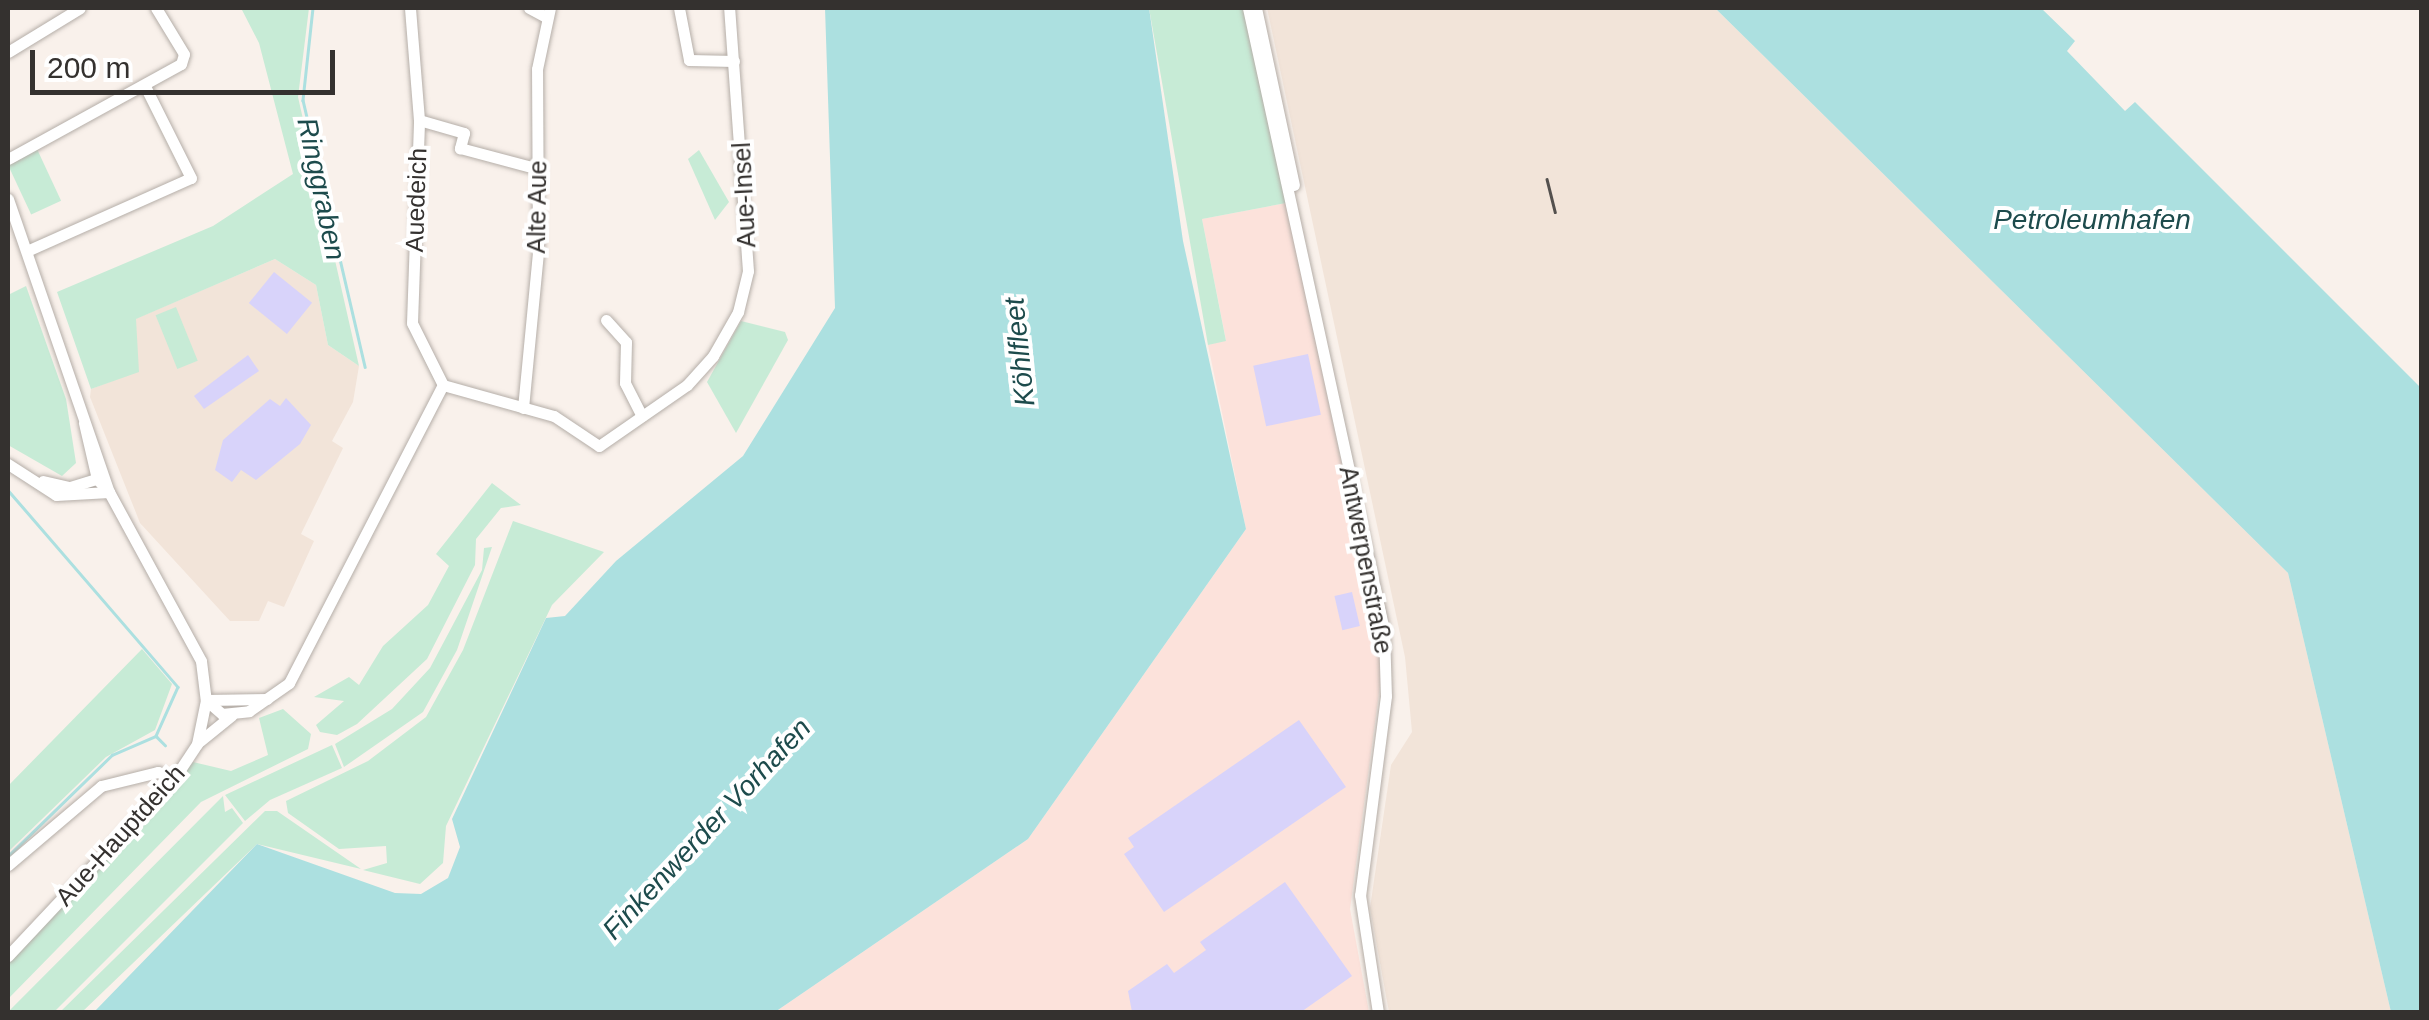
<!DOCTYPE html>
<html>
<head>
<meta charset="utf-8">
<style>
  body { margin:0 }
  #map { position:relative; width:2429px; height:1020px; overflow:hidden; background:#f9f1eb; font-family:Helvetica,sans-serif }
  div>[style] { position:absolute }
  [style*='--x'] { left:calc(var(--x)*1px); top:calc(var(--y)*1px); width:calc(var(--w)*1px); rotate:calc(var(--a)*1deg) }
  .commercial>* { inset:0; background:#fce2db }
  .built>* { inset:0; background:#f2e4d9 }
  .green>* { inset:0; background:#c7ebd6; transform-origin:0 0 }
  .water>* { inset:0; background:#ace0e0 }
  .stream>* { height:2.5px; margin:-1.25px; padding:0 1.25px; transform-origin:1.25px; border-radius:1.25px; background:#ace0e0 }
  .building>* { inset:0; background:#d8d3fa; transform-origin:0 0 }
  .roads { filter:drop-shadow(0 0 2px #b5aea8) drop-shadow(0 0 2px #b5aea8) }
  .minor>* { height:11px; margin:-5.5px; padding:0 5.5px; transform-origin:5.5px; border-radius:5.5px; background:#fff }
  .rail>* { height:2.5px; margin:-1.25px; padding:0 1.25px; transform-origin:1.25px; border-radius:1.25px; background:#54504e }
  span { translate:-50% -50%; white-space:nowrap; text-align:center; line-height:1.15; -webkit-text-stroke:8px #fff; paint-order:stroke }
  .street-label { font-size:25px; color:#34312f }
  .water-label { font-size:28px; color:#1d4b4c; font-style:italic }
  .frame { position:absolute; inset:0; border:10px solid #34312f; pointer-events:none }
  .scale { position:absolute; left:30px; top:50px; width:305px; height:45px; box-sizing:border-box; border:5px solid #34312f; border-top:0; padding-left:12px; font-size:30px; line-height:35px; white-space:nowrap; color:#34312f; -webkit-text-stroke:8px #fff; paint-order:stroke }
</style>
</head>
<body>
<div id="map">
  <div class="commercial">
    <i style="clip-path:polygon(1286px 203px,1378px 634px,1381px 678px,1350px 909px,1369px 1012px,775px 1012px,1028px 839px,1246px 529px,1208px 345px,1226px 340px,1202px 219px)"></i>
  </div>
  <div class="built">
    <i style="clip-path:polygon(1267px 8px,1715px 8px,2288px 573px,2391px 1012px,1389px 1012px,1370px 908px,1391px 765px,1412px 732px,1405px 657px)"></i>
    <i style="clip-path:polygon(275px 259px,316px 285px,328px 345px,359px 366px,353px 402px,332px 441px,343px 448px,301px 534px,314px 541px,284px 607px,268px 601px,259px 621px,230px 621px,140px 523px,90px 397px,91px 389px,138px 371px,135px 319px)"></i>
  </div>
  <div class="green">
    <i style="clip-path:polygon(241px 8px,309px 8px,298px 97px,359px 366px,328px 345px,316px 285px,275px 259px,136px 319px,139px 372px,91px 389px,57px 292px,213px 226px,293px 174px,259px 43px)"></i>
    <i style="clip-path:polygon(1149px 8px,1244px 8px,1286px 203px,1202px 219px,1226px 341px,1208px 345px)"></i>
    <i style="left:37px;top:149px;width:57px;height:33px;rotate:65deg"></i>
    <i style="clip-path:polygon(699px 150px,729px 202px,715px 220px,688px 159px)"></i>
    <i style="clip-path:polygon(26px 286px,66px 399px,76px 463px,62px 476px,8px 445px,8px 295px)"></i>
    <i style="left:176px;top:307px;width:58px;height:22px;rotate:68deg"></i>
    <i style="clip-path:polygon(741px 321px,785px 332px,788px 340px,736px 433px,707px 382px)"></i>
    <i style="clip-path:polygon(492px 483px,521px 505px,501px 508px,476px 539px,475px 565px,427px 659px,357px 724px,337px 735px,320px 732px,316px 725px,344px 701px,314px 697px,349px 677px,359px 685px,383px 646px,428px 605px,449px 566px,436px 554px)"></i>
    <i style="clip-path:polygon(513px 521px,604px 552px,552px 605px,446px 826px,443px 863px,420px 884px,363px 870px,387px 863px,386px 846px,339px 849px,288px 813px,286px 801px,368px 761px,426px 717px,463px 650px)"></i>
    <i style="clip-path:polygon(492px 547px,457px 650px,423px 712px,344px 767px,335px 744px,392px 709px,430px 668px,482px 570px,484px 548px)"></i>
    <i style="clip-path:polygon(142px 649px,172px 684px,155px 730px,106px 757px,8px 852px,8px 786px)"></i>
    <i style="clip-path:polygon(283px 709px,311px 734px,308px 749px,201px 802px,8px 999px,8px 964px,193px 762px,231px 771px,268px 755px,259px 718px)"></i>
    <i style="clip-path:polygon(332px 745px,342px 768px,270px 800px,245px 821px,225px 795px)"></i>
    <i style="clip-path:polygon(223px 796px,225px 812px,232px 808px,243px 823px,54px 1012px,8px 1012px)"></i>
    <i style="clip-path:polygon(265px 811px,277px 811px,361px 869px,257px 844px,82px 1012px,60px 1012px)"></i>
  </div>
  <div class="water">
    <i style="clip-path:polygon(825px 8px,1149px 8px,1183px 241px,1246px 529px,1028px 839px,775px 1012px,94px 1012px,257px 844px,395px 893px,421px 894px,448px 878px,460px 847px,452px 819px,546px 618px,565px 616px,616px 561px,743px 456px,835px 308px)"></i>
    <i style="clip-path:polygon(1715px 8px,2041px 8px,2075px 41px,2067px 51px,2125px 111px,2135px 102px,2421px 388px,2421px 1012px,2391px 1012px,2288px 573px)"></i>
  </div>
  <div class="stream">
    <i style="--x:313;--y:8;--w:93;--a:96.2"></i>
    <i style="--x:303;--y:100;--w:274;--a:76.9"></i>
    <i style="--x:8;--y:490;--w:260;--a:49.2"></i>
    <i style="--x:178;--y:687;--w:54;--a:114.2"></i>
    <i style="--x:156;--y:736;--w:13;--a:45"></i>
    <i style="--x:8;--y:856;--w:145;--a:-44.2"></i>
    <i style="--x:112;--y:755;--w:48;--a:-23.4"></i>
  </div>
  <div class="building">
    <i style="left:274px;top:272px;width:49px;height:40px;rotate:39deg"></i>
    <i style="left:1308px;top:354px;width:62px;height:56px;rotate:78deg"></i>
    <i style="clip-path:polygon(248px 355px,259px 371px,204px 409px,194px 396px)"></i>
    <i style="clip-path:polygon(286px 398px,311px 425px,300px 444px,256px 480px,241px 470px,232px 482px,215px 470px,223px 440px,270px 399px,280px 406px)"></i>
    <i style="left:1352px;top:592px;width:35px;height:18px;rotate:77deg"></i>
    <i style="clip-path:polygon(1299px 720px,1346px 787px,1164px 912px,1124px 854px,1134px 847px,1128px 838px)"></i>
    <i style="clip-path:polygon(1285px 882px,1352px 976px,1301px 1012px,1132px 1012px,1128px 991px,1167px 964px,1174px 973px,1206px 950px,1200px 942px)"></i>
  </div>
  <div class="roads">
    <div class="minor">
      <i style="--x:529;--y:8;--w:19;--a:28"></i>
      <i style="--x:679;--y:8;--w:53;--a:79.1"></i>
      <i style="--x:689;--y:60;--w:45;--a:1.3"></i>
      <i style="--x:1248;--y:8;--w:637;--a:77.67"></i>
      <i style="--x:1384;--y:630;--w:66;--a:88.3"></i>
      <i style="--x:1386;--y:696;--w:201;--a:97.4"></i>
      <i style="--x:1360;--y:895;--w:118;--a:81.3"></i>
      <i style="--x:1256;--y:8;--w:181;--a:77.9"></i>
      <i style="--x:8;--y:52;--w:84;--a:-31.4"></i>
      <i style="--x:419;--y:120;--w:47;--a:16.1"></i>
      <i style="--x:464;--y:133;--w:16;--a:105"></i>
      <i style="--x:460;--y:148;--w:82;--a:14.9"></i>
      <i style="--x:8;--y:159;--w:197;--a:-28.8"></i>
      <i style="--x:181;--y:64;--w:10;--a:-73"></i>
      <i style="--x:184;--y:54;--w:54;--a:-121.3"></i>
      <i style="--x:8;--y:199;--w:310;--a:71"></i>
      <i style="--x:109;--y:492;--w:192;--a:61.4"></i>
      <i style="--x:201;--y:661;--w:39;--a:83"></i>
      <i style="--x:206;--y:700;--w:45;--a:101.6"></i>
      <i style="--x:197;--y:744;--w:42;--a:123.3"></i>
      <i style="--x:174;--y:779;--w:243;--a:133.2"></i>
      <i style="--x:29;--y:250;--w:177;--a:-24"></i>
      <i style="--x:191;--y:178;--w:103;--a:-116.6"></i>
      <i style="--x:606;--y:320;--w:30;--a:48"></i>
      <i style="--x:626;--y:342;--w:41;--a:91.4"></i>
      <i style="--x:625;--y:383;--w:37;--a:63"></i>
      <i style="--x:443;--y:385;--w:115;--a:15.6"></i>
      <i style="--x:554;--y:416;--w:54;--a:33.7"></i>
      <i style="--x:599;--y:446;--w:107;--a:-34.7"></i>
      <i style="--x:687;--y:385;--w:39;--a:-48"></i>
      <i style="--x:713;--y:356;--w:51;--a:-60.4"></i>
      <i style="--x:738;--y:312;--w:42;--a:-76.3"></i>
      <i style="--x:748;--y:271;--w:264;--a:-94.1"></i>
      <i style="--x:523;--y:408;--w:156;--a:-84.5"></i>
      <i style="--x:538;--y:253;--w:184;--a:-90.3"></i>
      <i style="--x:537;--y:69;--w:62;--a:-78"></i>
      <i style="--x:84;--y:423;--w:57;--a:76.9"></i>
      <i style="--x:97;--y:479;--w:18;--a:47"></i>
      <i style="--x:8;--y:464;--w:57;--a:32.9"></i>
      <i style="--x:56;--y:495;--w:53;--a:-3.2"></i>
      <i style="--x:43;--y:481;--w:28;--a:13"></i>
      <i style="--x:70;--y:487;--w:28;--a:-17"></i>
      <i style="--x:206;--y:700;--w:21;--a:41"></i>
      <i style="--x:222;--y:714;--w:27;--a:-6"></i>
      <i style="--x:249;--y:711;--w:49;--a:-35"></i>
      <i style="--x:289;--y:683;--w:335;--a:-62.7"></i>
      <i style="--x:443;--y:385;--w:69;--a:-116.6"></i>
      <i style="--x:412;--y:323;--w:203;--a:-88"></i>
      <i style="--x:419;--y:120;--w:112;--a:-94.6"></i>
      <i style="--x:206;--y:700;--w:61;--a:-0.9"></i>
      <i style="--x:200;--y:741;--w:41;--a:-39.1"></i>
      <i style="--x:8;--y:865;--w:122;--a:-40.3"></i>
      <i style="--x:101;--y:786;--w:59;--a:-13.8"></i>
      <i style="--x:158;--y:772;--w:17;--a:24"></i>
    </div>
  </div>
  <div class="rail">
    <i style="--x:1547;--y:179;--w:34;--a:76"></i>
  </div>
  <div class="street-label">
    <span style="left:744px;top:195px;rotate:-93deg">Aue-Insel</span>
    <span style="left:416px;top:200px;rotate:-88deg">Auedeich</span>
    <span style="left:537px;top:207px;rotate:-89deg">Alte Aue</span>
    <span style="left:1366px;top:560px;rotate:79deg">Antwerpenstraße</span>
    <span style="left:120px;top:835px;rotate:-48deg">Aue-Hauptdeich</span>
  </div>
  <div class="water-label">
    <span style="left:321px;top:189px;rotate:78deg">Ringgraben</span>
    <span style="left:2092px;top:220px">Petroleumhafen</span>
    <span style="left:1020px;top:352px;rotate:-96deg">Köhlfleet</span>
    <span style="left:707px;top:829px;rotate:-47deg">Finkenwerder Vorhafen</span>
  </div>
  <div class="frame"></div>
  <div class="scale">200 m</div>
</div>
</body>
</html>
